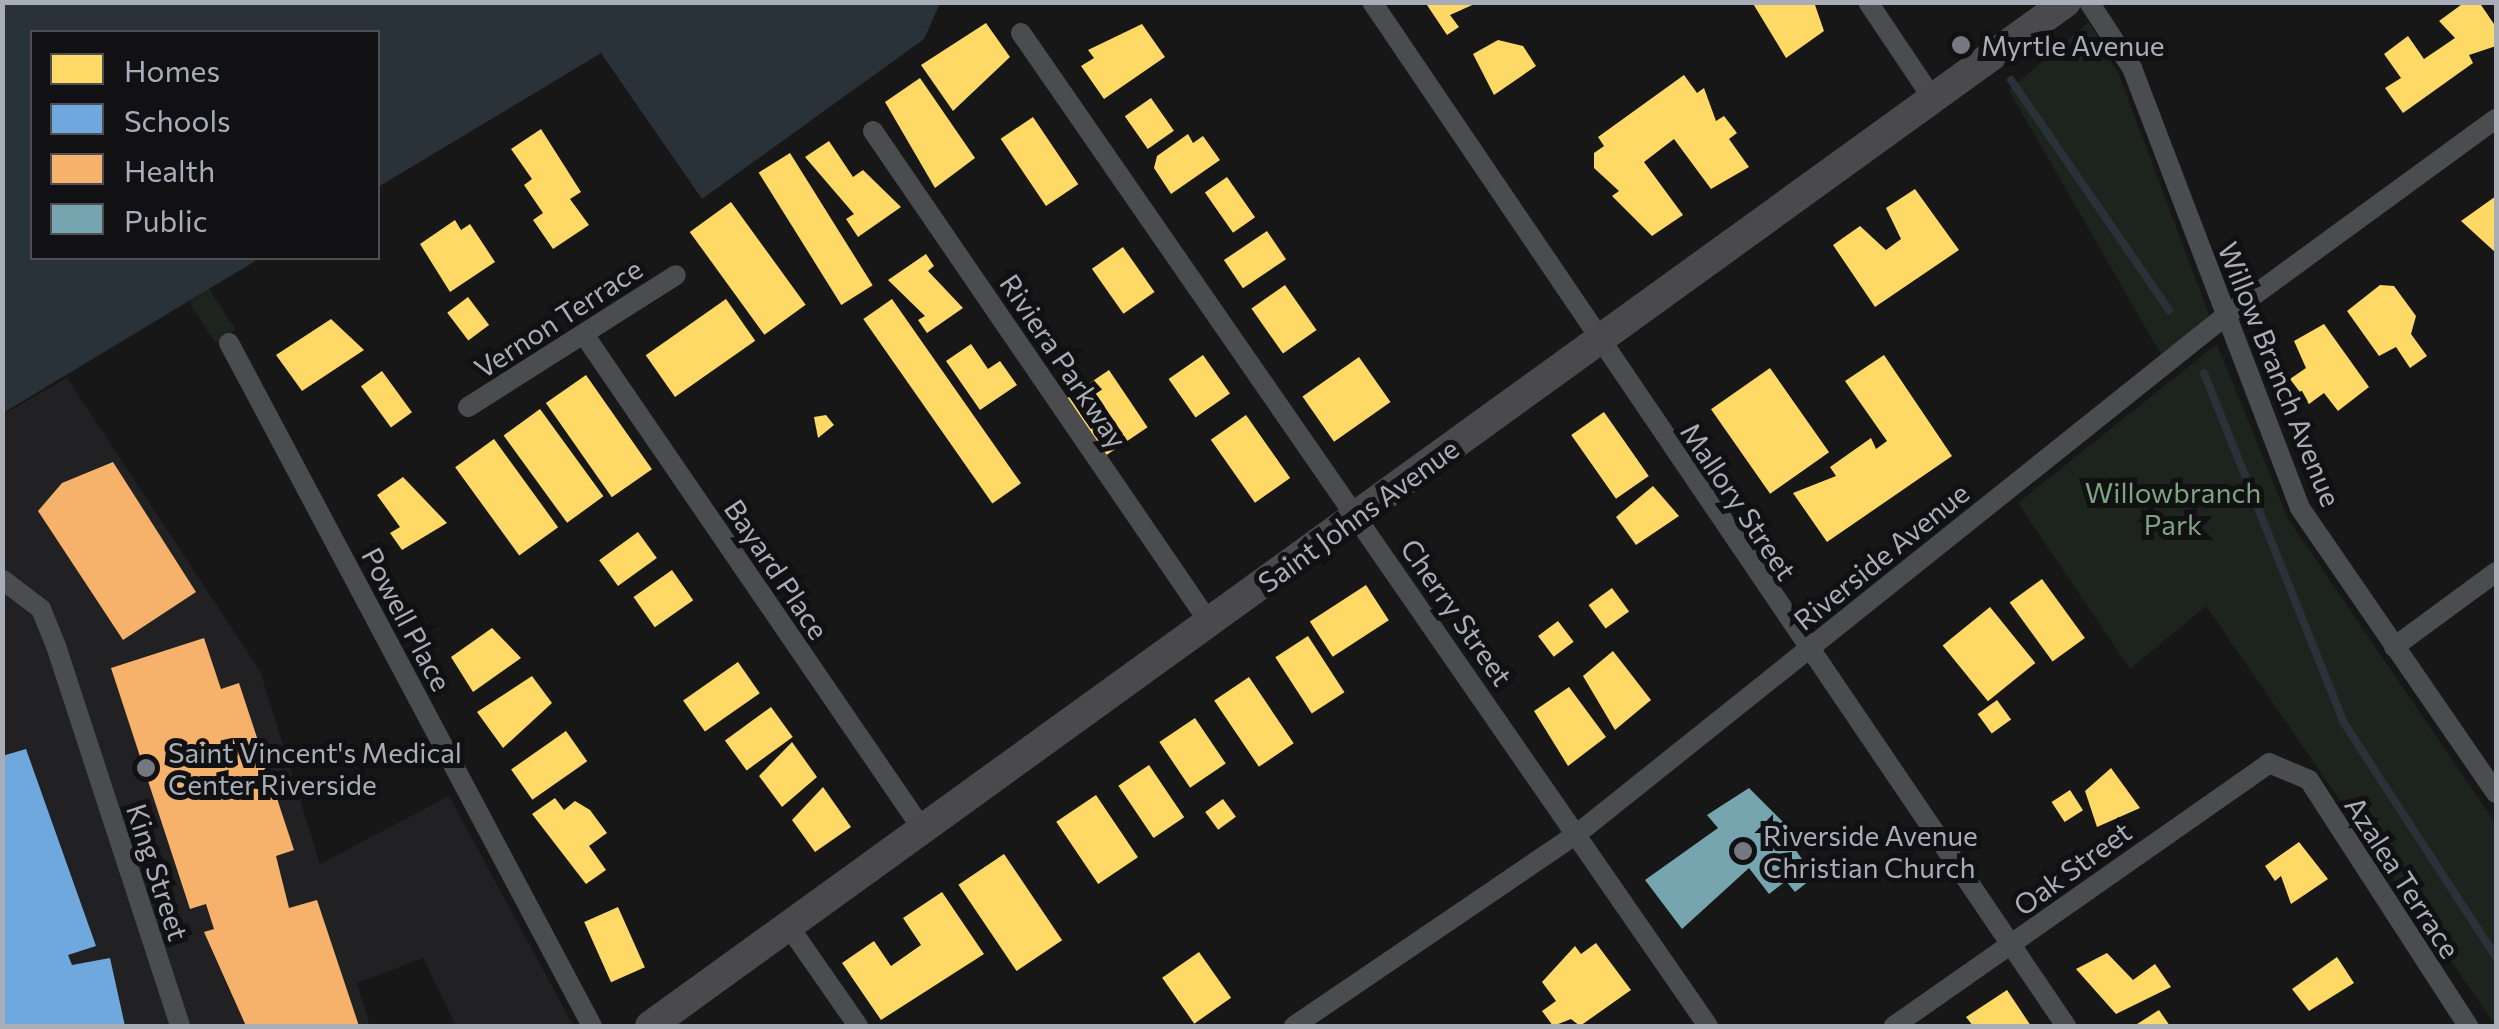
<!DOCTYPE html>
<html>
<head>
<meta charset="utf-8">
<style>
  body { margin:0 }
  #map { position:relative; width:2499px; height:1029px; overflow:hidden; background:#171717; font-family:Commissioner,sans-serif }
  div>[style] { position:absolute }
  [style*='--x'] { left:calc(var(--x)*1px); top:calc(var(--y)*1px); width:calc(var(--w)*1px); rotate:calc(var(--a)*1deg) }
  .built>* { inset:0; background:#212123 }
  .green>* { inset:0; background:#1d241e; transform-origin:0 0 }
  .water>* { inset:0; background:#2a3239 }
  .homes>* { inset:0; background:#ffd966; transform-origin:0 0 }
  .schools>* { inset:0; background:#6fa8dc }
  .health>* { inset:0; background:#f6b26b }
  .public>* { inset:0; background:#76a5af }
  .stream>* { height:8px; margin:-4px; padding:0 4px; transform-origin:4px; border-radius:4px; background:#2a3239 }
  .minor>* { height:20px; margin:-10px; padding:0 10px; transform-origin:10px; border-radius:10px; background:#4b4c50 }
  .secondary>* { height:30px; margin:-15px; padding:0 15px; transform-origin:15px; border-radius:15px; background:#4a4a4e }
  .dots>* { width:28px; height:28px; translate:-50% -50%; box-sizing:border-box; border:5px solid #111113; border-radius:50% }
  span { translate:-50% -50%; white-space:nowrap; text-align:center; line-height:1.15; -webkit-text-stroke:10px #111113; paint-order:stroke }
  .poi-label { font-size:28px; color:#a8adb8 }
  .left { translate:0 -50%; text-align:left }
  .street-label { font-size:28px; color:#a8adb8 }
  .park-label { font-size:28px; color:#7fa381 }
  .frame { position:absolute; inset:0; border:5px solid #a8adb8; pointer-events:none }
  .legend { position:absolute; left:30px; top:30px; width:350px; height:230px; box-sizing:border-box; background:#111113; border:2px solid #4d4f55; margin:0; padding:12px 18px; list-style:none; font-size:30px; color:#a8adb8 }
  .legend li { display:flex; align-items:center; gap:20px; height:50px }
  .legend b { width:50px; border:2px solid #4d4f55 }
</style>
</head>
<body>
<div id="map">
  <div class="built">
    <i style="clip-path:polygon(67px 378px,260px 671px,320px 864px,449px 796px,573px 1025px,456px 1026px,423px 958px,357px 983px,370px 1026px,3px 1026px,2px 415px)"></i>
  </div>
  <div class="green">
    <i style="clip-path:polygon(2089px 22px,2119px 75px,2211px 320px,2163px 358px,2009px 90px)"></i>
    <i style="left:209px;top:289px;width:49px;height:24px;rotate:57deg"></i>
    <i style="clip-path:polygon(2217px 344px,2288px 519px,2496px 824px,2496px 1026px,2206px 606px,2130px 669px,2018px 503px)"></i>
  </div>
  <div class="water">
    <i style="clip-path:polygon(3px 2px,940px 2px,940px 3px,924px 39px,702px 199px,601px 53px,378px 187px,378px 32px,32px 32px,32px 258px,260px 258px,3px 413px)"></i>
  </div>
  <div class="homes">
    <i style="clip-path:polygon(1425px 2px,1479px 2px,1450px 15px,1459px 27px,1447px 35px)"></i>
    <i style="clip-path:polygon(1752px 2px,1814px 2px,1824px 31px,1786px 58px)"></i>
    <i style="clip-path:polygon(2465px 2px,2479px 2px,2496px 27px,2496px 46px,2469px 55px,2473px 63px,2403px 113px,2385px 88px,2401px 78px,2384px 54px,2408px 36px,2424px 59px,2455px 38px,2439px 21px)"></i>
    <i style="clip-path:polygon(986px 23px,1010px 57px,953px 111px,921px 65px)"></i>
    <i style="clip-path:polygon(1142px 24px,1165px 57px,1104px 99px,1081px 66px,1094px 58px,1088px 50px)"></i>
    <i style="clip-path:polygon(1498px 40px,1523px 46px,1536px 66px,1494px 95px,1473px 54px)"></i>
    <i style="clip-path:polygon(1684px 75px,1697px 93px,1704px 88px,1716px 121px,1724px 116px,1737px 133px,1729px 139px,1749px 167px,1711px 189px,1674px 139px,1644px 162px,1683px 215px,1652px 236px,1612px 196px,1619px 191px,1594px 168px,1594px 153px,1604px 146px,1598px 137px)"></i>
    <i style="clip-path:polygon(920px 78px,975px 158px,935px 188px,885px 102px)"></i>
    <i style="left:1151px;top:98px;width:40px;height:32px;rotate:55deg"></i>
    <i style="left:1033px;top:117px;width:81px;height:39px;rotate:56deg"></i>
    <i style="clip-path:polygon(541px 129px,581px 192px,570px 199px,589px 225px,553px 249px,533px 220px,543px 213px,524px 185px,532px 179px,511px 149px)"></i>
    <i style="clip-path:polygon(1188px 134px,1193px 143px,1203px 136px,1220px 160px,1171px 194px,1154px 168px,1157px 156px)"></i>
    <i style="clip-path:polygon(829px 141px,853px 177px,863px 170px,901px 207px,858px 237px,846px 219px,854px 214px,805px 157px)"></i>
    <i style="left:790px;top:153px;width:156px;height:37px;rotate:58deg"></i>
    <i style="left:1227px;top:177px;width:49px;height:27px;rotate:55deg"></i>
    <i style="clip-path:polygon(1915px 189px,1959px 250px,1875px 307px,1833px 245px,1860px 226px,1886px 250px,1901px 239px,1886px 208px)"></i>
    <i style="clip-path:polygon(2496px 196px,2496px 253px,2461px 221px)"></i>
    <i style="left:731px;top:202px;width:127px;height:51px;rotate:54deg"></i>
    <i style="clip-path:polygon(455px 220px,461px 230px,470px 224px,495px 262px,450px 292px,420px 244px)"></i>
    <i style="left:1267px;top:231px;width:34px;height:52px;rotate:56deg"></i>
    <i style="left:1123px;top:247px;width:55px;height:38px;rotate:55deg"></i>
    <i style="clip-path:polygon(926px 254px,934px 266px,928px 271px,963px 308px,927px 333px,918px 320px,925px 316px,888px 280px)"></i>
    <i style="left:1285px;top:285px;width:55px;height:41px;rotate:55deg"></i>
    <i style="clip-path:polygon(2380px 285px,2394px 286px,2416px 316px,2411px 334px,2427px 356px,2410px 368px,2396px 347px,2379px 356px,2347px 311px)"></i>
    <i style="left:468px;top:297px;width:35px;height:26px;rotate:53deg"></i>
    <i style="left:726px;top:299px;width:51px;height:98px;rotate:55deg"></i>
    <i style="left:892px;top:299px;width:225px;height:35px;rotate:55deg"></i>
    <i style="clip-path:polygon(331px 319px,364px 350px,302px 391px,276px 355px)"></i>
    <i style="clip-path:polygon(2324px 324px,2369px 387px,2338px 411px,2324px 393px,2309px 404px,2290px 379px,2306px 368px,2294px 341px)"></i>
    <i style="clip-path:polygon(971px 344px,988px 369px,1000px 361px,1017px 385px,980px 410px,946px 361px)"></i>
    <i style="left:1203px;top:355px;width:47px;height:42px;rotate:55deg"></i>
    <i style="clip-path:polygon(1884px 355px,1952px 456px,1827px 542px,1793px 493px,1836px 476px,1830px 467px,1871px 438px,1876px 449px,1887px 441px,1845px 381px)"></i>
    <i style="left:1359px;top:357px;width:55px;height:69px;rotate:55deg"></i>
    <i style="left:1770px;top:368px;width:103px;height:72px;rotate:55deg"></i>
    <i style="left:1109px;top:370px;width:69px;height:50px;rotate:56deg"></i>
    <i style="left:382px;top:371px;width:51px;height:26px;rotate:54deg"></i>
    <i style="left:586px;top:375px;width:115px;height:49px;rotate:55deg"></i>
    <i style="left:540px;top:409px;width:108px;height:45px;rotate:54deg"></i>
    <i style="left:1604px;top:412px;width:78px;height:40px;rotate:55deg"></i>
    <i style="clip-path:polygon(826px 415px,834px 425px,818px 438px,814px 417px)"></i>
    <i style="left:1246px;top:415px;width:77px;height:43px;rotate:55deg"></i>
    <i style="left:494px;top:439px;width:109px;height:48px;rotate:54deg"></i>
    <i style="clip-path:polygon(403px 477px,447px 523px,402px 550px,390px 533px,400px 527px,377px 495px)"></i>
    <i style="clip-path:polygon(1653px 486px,1679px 516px,1636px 545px,1616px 517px)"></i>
    <i style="left:638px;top:532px;width:32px;height:48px;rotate:54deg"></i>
    <i style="left:672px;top:570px;width:37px;height:47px;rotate:55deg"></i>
    <i style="left:2042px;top:579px;width:73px;height:40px;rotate:54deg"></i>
    <i style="left:1366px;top:585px;width:42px;height:67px;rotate:57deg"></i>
    <i style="left:1612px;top:588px;width:29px;height:29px;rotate:54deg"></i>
    <i style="left:1990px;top:607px;width:72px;height:61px;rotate:51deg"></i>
    <i style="left:1558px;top:621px;width:26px;height:25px;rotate:53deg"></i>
    <i style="clip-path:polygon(492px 628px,521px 658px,473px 692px,451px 657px)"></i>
    <i style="left:1308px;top:636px;width:67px;height:39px;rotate:57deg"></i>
    <i style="clip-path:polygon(1613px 651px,1651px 700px,1615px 730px,1583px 676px)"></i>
    <i style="left:738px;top:662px;width:38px;height:67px;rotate:55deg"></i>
    <i style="clip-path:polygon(532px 676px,552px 703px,503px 748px,477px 712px)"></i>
    <i style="left:1249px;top:677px;width:80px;height:42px;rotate:56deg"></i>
    <i style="clip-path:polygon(1569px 687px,1606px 737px,1568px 766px,1534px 711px)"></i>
    <i style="left:1997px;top:700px;width:24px;height:24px;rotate:54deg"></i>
    <i style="left:771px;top:707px;width:37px;height:57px;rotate:54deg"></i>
    <i style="left:1195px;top:718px;width:55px;height:43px;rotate:56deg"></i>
    <i style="left:566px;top:731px;width:37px;height:67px;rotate:55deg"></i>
    <i style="clip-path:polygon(792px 742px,817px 777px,782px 807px,759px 776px)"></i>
    <i style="left:1149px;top:765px;width:63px;height:37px;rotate:56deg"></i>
    <i style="clip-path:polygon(2111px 768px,2140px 808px,2097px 827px,2085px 791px)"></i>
    <i style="clip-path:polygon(823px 787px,851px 827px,815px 852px,792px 820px)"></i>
    <i style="left:2070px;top:790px;width:24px;height:22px;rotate:57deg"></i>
    <i style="left:1096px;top:795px;width:75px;height:48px;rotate:56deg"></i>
    <i style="clip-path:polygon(555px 798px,564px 810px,575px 801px,590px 810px,607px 833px,589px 846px,606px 870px,586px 884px,532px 814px)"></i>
    <i style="left:1223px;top:799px;width:22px;height:22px;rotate:54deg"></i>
    <i style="clip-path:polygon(2299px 842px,2328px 879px,2291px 904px,2281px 876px,2275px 881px,2265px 866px)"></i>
    <i style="left:1004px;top:854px;width:104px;height:55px;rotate:56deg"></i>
    <i style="clip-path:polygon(942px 892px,984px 954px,881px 1020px,842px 963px,874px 941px,891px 966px,921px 945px,903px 918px)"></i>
    <i style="left:618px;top:907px;width:66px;height:37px;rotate:66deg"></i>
    <i style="clip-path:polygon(1596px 943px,1631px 990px,1580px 1026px,1571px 1019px,1553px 1026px,1542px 1011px,1556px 1001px,1542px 982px,1575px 946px,1581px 954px)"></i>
    <i style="left:1199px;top:952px;width:56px;height:45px;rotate:55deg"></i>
    <i style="clip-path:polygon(2107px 953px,2133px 980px,2155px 964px,2171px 987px,2116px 1014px,2076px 969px)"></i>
    <i style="clip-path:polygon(2337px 957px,2354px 983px,2309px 1011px,2292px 989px)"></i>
    <i style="clip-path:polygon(2007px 990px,2031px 1026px,1973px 1026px,1966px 1017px)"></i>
    <i style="clip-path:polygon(2159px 1010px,2170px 1026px,2134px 1026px)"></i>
  </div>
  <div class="schools">
    <i style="clip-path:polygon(26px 749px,96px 946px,68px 955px,72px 965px,110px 958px,125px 1026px,2px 1026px,2px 756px)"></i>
  </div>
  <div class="health">
    <i style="clip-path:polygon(113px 462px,196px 592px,123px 640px,38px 511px,62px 483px)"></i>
    <i style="clip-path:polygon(204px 638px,221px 689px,239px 683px,294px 850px,276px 856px,289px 908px,317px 900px,359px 1026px,246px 1026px,204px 932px,214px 929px,206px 904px,190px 909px,111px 668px)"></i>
  </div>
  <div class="public">
    <i style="clip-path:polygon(1749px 788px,1795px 834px,1789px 840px,1814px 877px,1795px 892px,1786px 881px,1769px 894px,1749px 868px,1682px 929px,1645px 880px,1718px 828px,1707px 815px)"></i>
  </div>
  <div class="stream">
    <i style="--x:2011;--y:80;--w:279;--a:55.5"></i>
    <i style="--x:2204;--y:373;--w:377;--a:68.2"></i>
    <i style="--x:2344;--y:723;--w:279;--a:57"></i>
  </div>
  <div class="minor">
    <i style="--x:1372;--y:2;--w:1237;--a:55.87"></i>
    <i style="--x:1868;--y:2;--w:117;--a:56.2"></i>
    <i style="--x:2089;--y:2;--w:79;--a:56.9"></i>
    <i style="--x:2132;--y:68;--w:471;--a:69.1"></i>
    <i style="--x:2300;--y:508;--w:346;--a:55.5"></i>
    <i style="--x:1021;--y:33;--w:1207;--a:55.32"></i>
    <i style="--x:873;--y:131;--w:595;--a:55.62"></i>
    <i style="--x:587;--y:339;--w:595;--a:55.62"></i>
    <i style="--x:229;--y:343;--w:773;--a:62.01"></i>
    <i style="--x:468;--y:407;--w:246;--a:-32.4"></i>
    <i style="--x:3;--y:580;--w:48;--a:37.3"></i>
    <i style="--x:41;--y:609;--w:40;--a:68"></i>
    <i style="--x:56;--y:646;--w:400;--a:71.9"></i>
    <i style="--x:2394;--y:647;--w:127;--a:-36.3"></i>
    <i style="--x:790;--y:928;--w:119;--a:55.2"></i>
    <i style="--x:1294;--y:1026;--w:342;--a:-34.2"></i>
    <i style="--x:1577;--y:834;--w:828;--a:-38.63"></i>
    <i style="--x:2224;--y:317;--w:336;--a:-36.1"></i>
    <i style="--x:1894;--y:1026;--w:458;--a:-35"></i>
    <i style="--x:2269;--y:763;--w:43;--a:23"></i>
    <i style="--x:2309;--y:780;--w:293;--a:57.1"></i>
  </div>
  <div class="secondary">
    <i style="--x:650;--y:1026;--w:1747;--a:-35.87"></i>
  </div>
  <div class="dots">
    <i style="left:1961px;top:45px;background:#757880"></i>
    <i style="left:146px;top:768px;background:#757880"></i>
    <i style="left:1743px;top:851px;background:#757880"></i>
  </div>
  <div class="poi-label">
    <span class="left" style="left:1981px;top:45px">Myrtle Avenue</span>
    <span class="left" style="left:168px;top:768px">Saint Vincent's Medical<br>Center Riverside</span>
    <span class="left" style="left:1763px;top:851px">Riverside Avenue<br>Christian Church</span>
  </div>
  <div class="street-label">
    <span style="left:558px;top:318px;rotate:-33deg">Vernon Terrace</span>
    <span style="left:1064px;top:361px;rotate:56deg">Riviera Parkway</span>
    <span style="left:2280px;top:374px;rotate:68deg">Willow Branch Avenue</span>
    <span style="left:1739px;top:501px;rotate:56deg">Mallory Street</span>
    <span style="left:1358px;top:515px;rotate:-36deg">Saint Johns Avenue</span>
    <span style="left:1881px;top:556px;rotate:-39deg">Riverside Avenue</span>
    <span style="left:777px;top:569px;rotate:56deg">Bayard Place</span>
    <span style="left:1457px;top:612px;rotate:55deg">Cherry Street</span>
    <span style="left:407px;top:619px;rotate:62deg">Powell Place</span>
    <span style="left:2072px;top:868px;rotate:-36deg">Oak Street</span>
    <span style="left:158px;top:872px;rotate:72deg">King Street</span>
    <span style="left:2403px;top:877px;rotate:57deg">Azalea Terrace</span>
  </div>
  <div class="park-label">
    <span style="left:2173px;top:508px">Willowbranch<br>Park</span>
  </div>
  <div class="frame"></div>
  <ul class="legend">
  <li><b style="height:28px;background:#ffd966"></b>Homes</li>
  <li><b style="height:28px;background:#6fa8dc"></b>Schools</li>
  <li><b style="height:28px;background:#f6b26b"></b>Health</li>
  <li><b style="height:28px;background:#76a5af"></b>Public</li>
  </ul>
</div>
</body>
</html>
